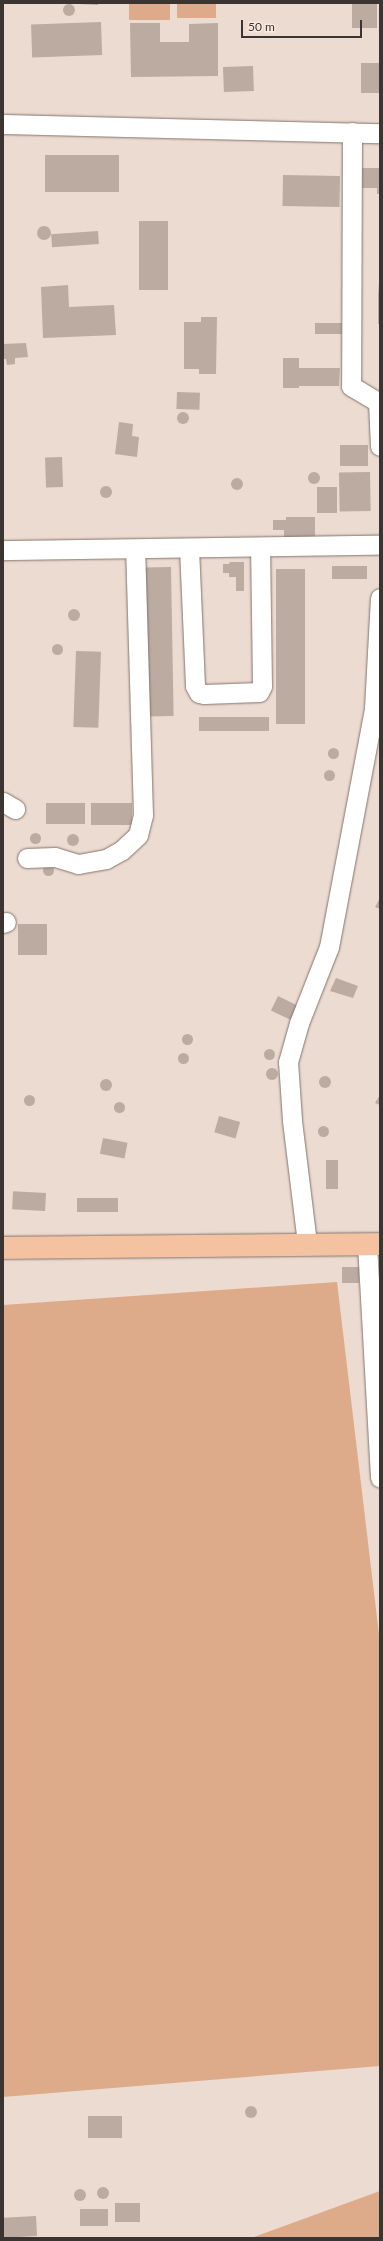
<!DOCTYPE html>
<html>
<head>
<meta charset="utf-8">
<style>
  body { margin:0 }
  #map { position:relative; width:383px; height:2241px; overflow:hidden; background:#ecdbd0; font-family:Lato,sans-serif }
  div>[style] { position:absolute }
  [style*='--x'] { left:calc(var(--x)*1px); top:calc(var(--y)*1px); width:calc(var(--w)*1px); rotate:calc(var(--a)*1deg) }
  .green>* { inset:0; background:#ddab8a; transform-origin:0 0 }
  .building>* { inset:0; background:#bbaba0; transform-origin:0 0 }
  .round { border-radius:50% }
  .roads { filter:drop-shadow(0 0 1px #83746b) drop-shadow(0 0 1px #83746b) }
  .minor>* { height:19px; margin:-9.5px; padding:0 9.5px; transform-origin:9.5px; border-radius:9.5px; background:#fff }
  .primary>* { height:22px; margin:-11px; padding:0 11px; transform-origin:11px; border-radius:11px; background:#f4c2a0 }
  span { translate:-50% -50%; white-space:nowrap; text-align:center; line-height:1.15; -webkit-text-stroke:4px #f9e8dd; paint-order:stroke }
  .frame { position:absolute; inset:0; border:4px solid #3b3430; pointer-events:none }
  .scale { position:absolute; left:241px; top:20px; width:121px; height:18px; box-sizing:border-box; border:2px solid #3b3430; border-top:0; padding-left:5px; font-size:12px; line-height:14px; white-space:nowrap; color:#3b3430; -webkit-text-stroke:3px #f9e8dd; paint-order:stroke }
</style>
</head>
<body>
<div id="map">
  <div class="green">
    <i style="left:129px;top:3px;width:41px;height:17px"></i>
    <i style="left:177px;top:3px;width:39px;height:15px"></i>
    <i style="clip-path:polygon(337px 1282px,380px 1643px,380px 2066px,3px 2097px,3px 1305px)"></i>
    <i style="clip-path:polygon(380px 2191px,380px 2238px,251px 2238px)"></i>
  </div>
  <div class="building">
    <i style="clip-path:polygon(79px 3px,98px 3px,98px 5px,79px 4px)"></i>
    <i style="left:352px;top:3px;width:25px;height:25px"></i>
    <i class="round" style="left:63px;top:4px;width:12px;height:12px"></i>
    <i style="left:101px;top:22px;width:33px;height:70px;rotate:88deg"></i>
    <i style="clip-path:polygon(130px 23px,160px 23px,160px 42px,189px 42px,189px 24px,218px 23px,218px 76px,131px 77px)"></i>
    <i style="left:361px;top:63px;width:19px;height:30px"></i>
    <i style="left:253px;top:66px;width:25px;height:30px;rotate:88deg"></i>
    <i style="left:45px;top:155px;width:74px;height:37px"></i>
    <i style="clip-path:polygon(359px 168px,380px 168px,380px 194px,377px 194px,377px 188px,360px 188px)"></i>
    <i style="left:283px;top:175px;width:57px;height:31px;rotate:1deg"></i>
    <i style="left:139px;top:221px;width:29px;height:69px"></i>
    <i class="round" style="left:37px;top:226px;width:14px;height:14px"></i>
    <i style="left:98px;top:231px;width:13px;height:47px;rotate:86deg"></i>
    <i style="clip-path:polygon(379px 283px,380px 324px,378px 324px,378px 295px)"></i>
    <i style="clip-path:polygon(68px 285px,69px 307px,114px 305px,116px 335px,43px 338px,41px 287px)"></i>
    <i style="clip-path:polygon(201px 317px,217px 317px,216px 374px,199px 374px,199px 369px,184px 369px,184px 322px,201px 322px)"></i>
    <i style="left:315px;top:323px;width:27px;height:11px"></i>
    <i style="clip-path:polygon(26px 343px,28px 357px,15px 358px,15px 364px,7px 365px,6px 359px,3px 359px,3px 344px)"></i>
    <i style="clip-path:polygon(283px 358px,299px 358px,299px 368px,340px 368px,339px 386px,299px 386px,299px 388px,283px 388px)"></i>
    <i style="left:177px;top:392px;width:23px;height:17px;rotate:2deg"></i>
    <i class="round" style="left:177px;top:412px;width:12px;height:12px"></i>
    <i style="clip-path:polygon(119px 422px,133px 424px,132px 436px,139px 437px,137px 457px,115px 454px)"></i>
    <i style="left:340px;top:445px;width:28px;height:21px"></i>
    <i style="left:62px;top:457px;width:30px;height:17px;rotate:88deg"></i>
    <i class="round" style="left:308px;top:472px;width:12px;height:12px"></i>
    <i style="left:370px;top:472px;width:39px;height:31px;rotate:89deg"></i>
    <i class="round" style="left:231px;top:478px;width:12px;height:12px"></i>
    <i class="round" style="left:100px;top:486px;width:12px;height:12px"></i>
    <i style="left:317px;top:487px;width:20px;height:26px"></i>
    <i style="clip-path:polygon(286px 517px,315px 517px,315px 537px,284px 537px,284px 530px,273px 530px,273px 520px,286px 520px)"></i>
    <i style="clip-path:polygon(230px 562px,244px 562px,244px 591px,236px 591px,236px 577px,229px 577px,229px 573px,223px 573px,223px 564px,229px 564px)"></i>
    <i style="left:367px;top:566px;width:13px;height:35px;rotate:90deg"></i>
    <i style="left:171px;top:567px;width:149px;height:28px;rotate:89deg"></i>
    <i style="left:276px;top:569px;width:29px;height:155px"></i>
    <i class="round" style="left:68px;top:609px;width:12px;height:12px"></i>
    <i class="round" style="left:51.5px;top:643.5px;width:11px;height:11px"></i>
    <i style="left:76px;top:651px;width:25px;height:76px;rotate:2deg"></i>
    <i style="left:269px;top:717px;width:14px;height:70px;rotate:90deg"></i>
    <i class="round" style="left:327.5px;top:747.5px;width:11px;height:11px"></i>
    <i class="round" style="left:323.5px;top:769.5px;width:11px;height:11px"></i>
    <i style="left:46px;top:803px;width:39px;height:21px"></i>
    <i style="left:91px;top:803px;width:41px;height:22px"></i>
    <i class="round" style="left:29.5px;top:832.5px;width:11px;height:11px"></i>
    <i class="round" style="left:67px;top:834px;width:12px;height:12px"></i>
    <i class="round" style="left:42.5px;top:864.5px;width:11px;height:11px"></i>
    <i style="clip-path:polygon(380px 898px,380px 909px,375px 907px)"></i>
    <i style="left:47px;top:924px;width:31px;height:29px;rotate:90deg"></i>
    <i style="clip-path:polygon(336px 978px,358px 986px,353px 998px,330px 991px)"></i>
    <i style="left:278px;top:996px;width:25px;height:16px;rotate:26deg"></i>
    <i class="round" style="left:181.5px;top:1033.5px;width:11px;height:11px"></i>
    <i class="round" style="left:263.5px;top:1048.5px;width:11px;height:11px"></i>
    <i class="round" style="left:177.5px;top:1052.5px;width:11px;height:11px"></i>
    <i class="round" style="left:266px;top:1068px;width:12px;height:12px"></i>
    <i class="round" style="left:319px;top:1076px;width:12px;height:12px"></i>
    <i class="round" style="left:100px;top:1079px;width:12px;height:12px"></i>
    <i class="round" style="left:23.5px;top:1094.5px;width:11px;height:11px"></i>
    <i style="clip-path:polygon(380px 1095px,380px 1105px,375px 1103px)"></i>
    <i class="round" style="left:113.5px;top:1101.5px;width:11px;height:11px"></i>
    <i style="left:219px;top:1116px;width:22px;height:17px;rotate:16deg"></i>
    <i class="round" style="left:317.5px;top:1125.5px;width:11px;height:11px"></i>
    <i style="left:103px;top:1138px;width:25px;height:16px;rotate:11deg"></i>
    <i style="left:326px;top:1160px;width:12px;height:29px"></i>
    <i style="left:46px;top:1193px;width:18px;height:33px;rotate:93deg"></i>
    <i style="left:118px;top:1198px;width:14px;height:41px;rotate:90deg"></i>
    <i style="left:359px;top:1267px;width:16px;height:17px;rotate:90deg"></i>
    <i class="round" style="left:245px;top:2106px;width:12px;height:12px"></i>
    <i style="left:122px;top:2116px;width:22px;height:34px;rotate:90deg"></i>
    <i class="round" style="left:97px;top:2187px;width:12px;height:12px"></i>
    <i class="round" style="left:74px;top:2189px;width:12px;height:12px"></i>
    <i style="left:115px;top:2203px;width:25px;height:19px"></i>
    <i style="left:108px;top:2209px;width:17px;height:28px;rotate:90deg"></i>
    <i style="left:36px;top:2216px;width:20px;height:33px;rotate:87deg"></i>
  </div>
  <div class="roads">
    <div class="minor">
      <i style="--x:3;--y:124;--w:377;--a:1.4"></i>
      <i style="--x:352;--y:132;--w:254;--a:90.2"></i>
      <i style="--x:351;--y:386;--w:31;--a:31"></i>
      <i style="--x:378;--y:402;--w:44;--a:87.4"></i>
      <i style="--x:189;--y:548;--w:138;--a:87.5"></i>
      <i style="--x:195;--y:686;--w:8;--a:60"></i>
      <i style="--x:199;--y:693;--w:5;--a:11"></i>
      <i style="--x:204;--y:694;--w:55;--a:-2.1"></i>
      <i style="--x:259;--y:692;--w:7;--a:-63"></i>
      <i style="--x:262;--y:686;--w:139;--a:-90.8"></i>
      <i style="--x:3;--y:550;--w:377;--a:-0.8"></i>
      <i style="--x:3;--y:802;--w:14;--a:30"></i>
      <i style="--x:27;--y:858;--w:28;--a:-2"></i>
      <i style="--x:55;--y:857;--w:24;--a:17"></i>
      <i style="--x:78;--y:864;--w:28;--a:-10"></i>
      <i style="--x:106;--y:859;--w:18;--a:-29"></i>
      <i style="--x:122;--y:850;--w:22;--a:-43"></i>
      <i style="--x:138;--y:835;--w:21;--a:-76"></i>
      <i style="--x:143;--y:815;--w:266;--a:-91.7"></i>
      <i style="--x:3;--y:923;--w:3;--a:-18"></i>
      <i style="--x:307;--y:1243;--w:124;--a:-97"></i>
      <i style="--x:292;--y:1120;--w:58;--a:-93.9"></i>
      <i style="--x:288;--y:1062;--w:41;--a:-74.2"></i>
      <i style="--x:299;--y:1023;--w:82;--a:-68.5"></i>
      <i style="--x:329;--y:947;--w:243;--a:-79.3"></i>
      <i style="--x:374;--y:708;--w:110;--a:-86.9"></i>
      <i style="--x:367;--y:1244;--w:234;--a:86.8"></i>
    </div>
    <div class="primary">
      <i style="--x:3;--y:1248;--w:377;--a:-0.6"></i>
    </div>
  </div>
  <div class="frame"></div>
  <div class="scale">50 m</div>
</div>
</body>
</html>
